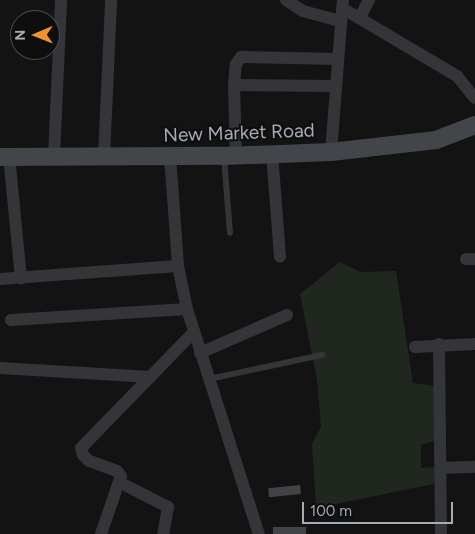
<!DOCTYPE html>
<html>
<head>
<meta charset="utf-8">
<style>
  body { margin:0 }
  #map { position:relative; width:475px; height:534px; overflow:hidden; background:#131314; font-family:Figtree,sans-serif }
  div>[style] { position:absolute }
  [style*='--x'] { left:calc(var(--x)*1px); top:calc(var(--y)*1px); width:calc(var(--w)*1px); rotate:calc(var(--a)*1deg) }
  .green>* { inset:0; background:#1f271f }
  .building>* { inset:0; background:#424347; transform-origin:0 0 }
  .lane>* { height:6px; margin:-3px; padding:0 3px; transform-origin:3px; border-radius:3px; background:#343539 }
  .street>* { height:12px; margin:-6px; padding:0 6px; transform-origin:6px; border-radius:6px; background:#343539 }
  .secondary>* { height:18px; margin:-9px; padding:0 9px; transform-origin:9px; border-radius:9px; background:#424549 }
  span { translate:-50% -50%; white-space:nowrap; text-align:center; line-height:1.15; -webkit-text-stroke:4px #0e0e0f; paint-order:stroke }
  .street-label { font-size:19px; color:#a4acb5 }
  .north { position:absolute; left:10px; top:10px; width:50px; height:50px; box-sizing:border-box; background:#0e0e0f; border:1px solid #4a4d51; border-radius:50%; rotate:269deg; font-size:14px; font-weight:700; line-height:20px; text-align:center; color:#a4acb5 }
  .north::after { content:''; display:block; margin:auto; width:18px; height:22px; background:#f1922e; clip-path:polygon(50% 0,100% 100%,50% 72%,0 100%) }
  .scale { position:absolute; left:302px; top:502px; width:151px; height:22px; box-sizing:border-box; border:2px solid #a4acb5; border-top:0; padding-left:6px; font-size:15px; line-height:18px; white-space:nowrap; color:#a4acb5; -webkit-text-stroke:4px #0e0e0f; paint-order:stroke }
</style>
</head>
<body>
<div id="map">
  <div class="green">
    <i style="clip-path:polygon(340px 262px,361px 272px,396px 271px,413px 383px,436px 386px,437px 440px,421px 445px,421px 468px,436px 467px,434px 484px,316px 508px,312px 444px,321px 426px,317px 380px,300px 294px)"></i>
  </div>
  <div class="building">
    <i style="left:300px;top:485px;width:9px;height:32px;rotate:84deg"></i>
    <i style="left:273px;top:527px;width:33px;height:7px"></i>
  </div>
  <div class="lane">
    <i style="--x:224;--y:157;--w:76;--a:85.5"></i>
    <i style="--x:209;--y:379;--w:116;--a:-12"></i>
  </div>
  <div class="street">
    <i style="--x:286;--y:0;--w:20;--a:33"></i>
    <i style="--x:303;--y:11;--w:39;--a:15"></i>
    <i style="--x:342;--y:8;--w:134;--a:30.6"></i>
    <i style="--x:457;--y:76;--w:28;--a:51"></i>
    <i style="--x:360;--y:17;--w:19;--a:-62"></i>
    <i style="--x:234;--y:85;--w:101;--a:0.6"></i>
    <i style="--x:331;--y:152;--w:152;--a:-85.5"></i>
    <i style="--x:272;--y:153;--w:104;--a:85.6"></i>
    <i style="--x:9;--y:156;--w:123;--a:84.4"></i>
    <i style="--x:54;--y:156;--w:156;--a:-87.4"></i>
    <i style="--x:170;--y:156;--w:110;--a:85.8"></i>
    <i style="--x:178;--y:266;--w:44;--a:78.2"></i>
    <i style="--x:187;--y:309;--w:236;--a:72.3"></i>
    <i style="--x:236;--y:156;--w:71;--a:-91.6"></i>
    <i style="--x:234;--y:85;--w:21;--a:-85"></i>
    <i style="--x:236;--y:64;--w:9;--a:-54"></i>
    <i style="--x:241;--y:57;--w:97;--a:1.2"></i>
    <i style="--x:104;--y:157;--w:157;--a:-87.4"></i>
    <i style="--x:466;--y:259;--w:9;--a:0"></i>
    <i style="--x:0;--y:279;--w:178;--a:-4.2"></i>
    <i style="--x:11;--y:320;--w:176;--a:-3.6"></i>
    <i style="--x:439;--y:344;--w:190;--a:89.4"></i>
    <i style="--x:415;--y:347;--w:60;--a:-2.9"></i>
    <i style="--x:200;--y:353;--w:95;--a:-23.6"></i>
    <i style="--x:0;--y:368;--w:151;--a:3.4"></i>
    <i style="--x:441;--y:468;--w:34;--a:-2"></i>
    <i style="--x:121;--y:483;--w:53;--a:27.1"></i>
    <i style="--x:168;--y:507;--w:27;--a:100"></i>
    <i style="--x:101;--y:534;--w:61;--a:-71"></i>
    <i style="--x:121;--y:476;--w:6;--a:-129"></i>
    <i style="--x:117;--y:471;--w:30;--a:-160"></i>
    <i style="--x:89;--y:461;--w:8;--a:-135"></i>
    <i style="--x:83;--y:455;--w:7;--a:-106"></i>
    <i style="--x:81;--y:448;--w:162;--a:-45.8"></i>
  </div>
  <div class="secondary">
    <i style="--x:0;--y:157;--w:224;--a:-0.3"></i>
    <i style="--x:224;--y:156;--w:107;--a:-2.1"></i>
    <i style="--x:331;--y:152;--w:106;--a:-6.5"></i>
    <i style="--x:436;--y:140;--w:42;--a:-21"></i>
  </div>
  <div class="street-label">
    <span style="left:239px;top:133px;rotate:-2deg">New Market Road</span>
  </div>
  <div class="north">N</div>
  <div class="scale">100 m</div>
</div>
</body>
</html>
